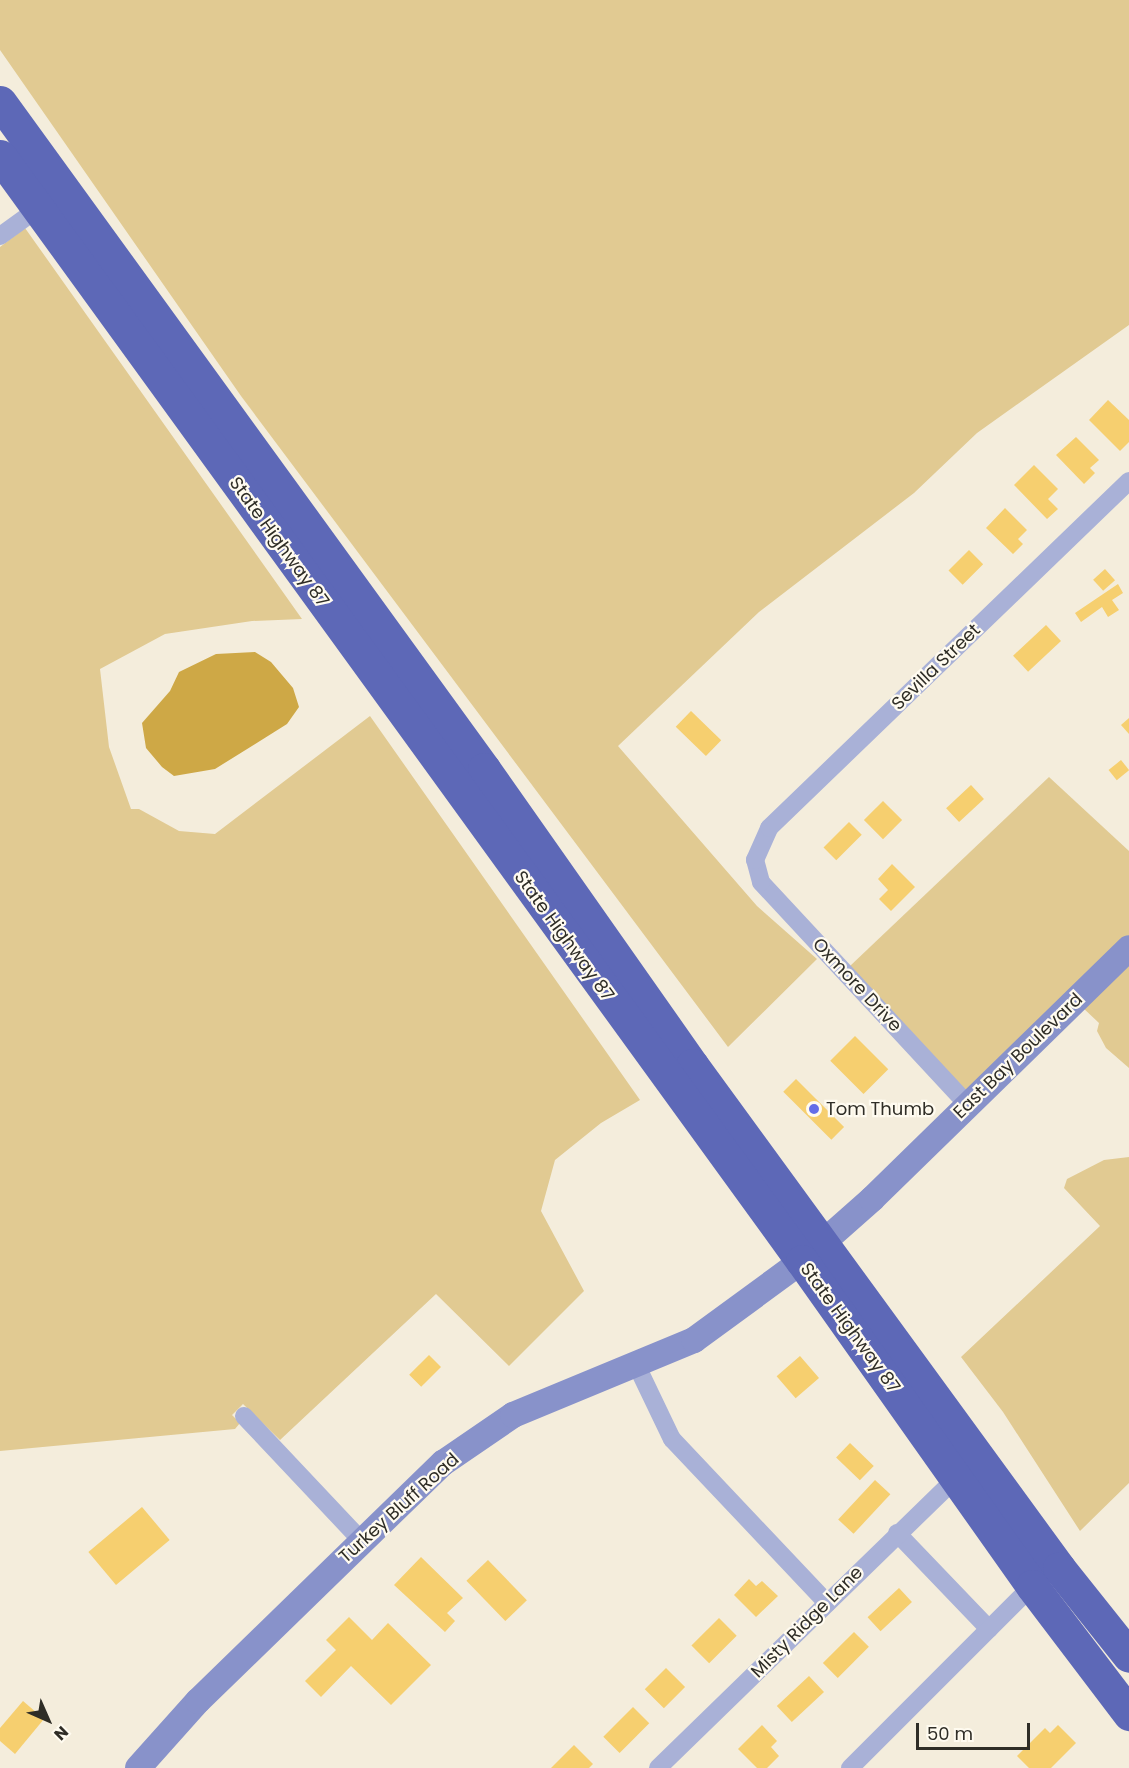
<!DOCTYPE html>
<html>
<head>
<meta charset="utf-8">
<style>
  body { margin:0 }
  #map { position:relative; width:1129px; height:1768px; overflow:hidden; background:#f4eddc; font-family:Poppins,sans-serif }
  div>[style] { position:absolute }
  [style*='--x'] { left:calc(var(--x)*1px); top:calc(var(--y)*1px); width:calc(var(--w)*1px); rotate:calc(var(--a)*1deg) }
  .green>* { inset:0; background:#e1ca92 }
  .water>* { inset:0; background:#cea846 }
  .building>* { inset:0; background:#f6cf6f; transform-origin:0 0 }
  .street>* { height:18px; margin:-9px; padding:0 9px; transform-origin:9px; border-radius:9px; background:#a9b1d7 }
  .secondary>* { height:26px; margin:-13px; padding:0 13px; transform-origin:13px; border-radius:13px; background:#8892ca }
  .highway>* { height:33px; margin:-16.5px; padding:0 16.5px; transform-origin:16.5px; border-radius:16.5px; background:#5d68b7 }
  .dots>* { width:16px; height:16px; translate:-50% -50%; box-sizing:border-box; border:3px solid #fffbf0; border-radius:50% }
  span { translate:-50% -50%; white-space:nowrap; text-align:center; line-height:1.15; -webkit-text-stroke:4.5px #fffbf0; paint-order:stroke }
  .street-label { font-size:18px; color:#2f2d26 }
  .poi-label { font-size:18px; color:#2f2d26 }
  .left { translate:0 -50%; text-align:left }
  .north { position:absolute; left:18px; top:1690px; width:60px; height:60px; -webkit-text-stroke:4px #fffbf0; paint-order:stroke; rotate:135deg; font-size:16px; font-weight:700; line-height:24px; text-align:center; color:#2f2d26 }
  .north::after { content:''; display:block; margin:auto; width:21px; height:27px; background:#2f2d26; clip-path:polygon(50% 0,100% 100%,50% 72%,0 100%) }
  .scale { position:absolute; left:916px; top:1723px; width:114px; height:27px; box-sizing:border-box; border:3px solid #2f2d26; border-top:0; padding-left:8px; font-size:18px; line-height:21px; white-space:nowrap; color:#2f2d26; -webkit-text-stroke:4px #fffbf0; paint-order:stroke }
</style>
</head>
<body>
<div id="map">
  <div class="green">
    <i style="clip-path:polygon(0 0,1129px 0,1129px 325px,977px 433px,914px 493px,759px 612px,618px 746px,757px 906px,817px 959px,728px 1047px,241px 396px,0 50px)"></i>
    <i style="clip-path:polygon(25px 228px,302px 619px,252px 621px,165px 634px,100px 669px,109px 747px,131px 809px,139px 809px,179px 831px,215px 834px,370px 716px,640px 1100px,601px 1123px,555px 1160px,541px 1211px,584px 1291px,509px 1366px,436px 1294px,280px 1440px,243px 1404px,232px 1415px,240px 1423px,235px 1429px,0 1451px,0 247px)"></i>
    <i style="clip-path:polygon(1049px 777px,1129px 851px,1129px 936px,967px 1093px,850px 966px)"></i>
    <i style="clip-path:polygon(1129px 961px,1129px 1068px,1106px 1048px,1097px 1031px,1099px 1023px,1081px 1006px)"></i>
    <i style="clip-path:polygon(1129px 1157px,1129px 1483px,1080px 1531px,1003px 1412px,961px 1357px,1100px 1226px,1064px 1188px,1067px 1179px,1104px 1160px)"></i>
  </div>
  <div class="water">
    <i style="clip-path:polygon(255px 652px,271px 662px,293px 688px,299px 707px,287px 724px,215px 769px,174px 776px,162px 767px,146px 748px,142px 723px,170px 691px,179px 672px,216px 654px)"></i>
  </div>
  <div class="building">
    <i style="clip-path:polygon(1108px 400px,1129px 420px,1129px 442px,1120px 451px,1089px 420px)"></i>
    <i style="clip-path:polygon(1076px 437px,1099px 460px,1090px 468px,1095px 473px,1084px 484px,1056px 455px)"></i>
    <i style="clip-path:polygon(1034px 465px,1058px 489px,1048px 499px,1058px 509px,1047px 519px,1014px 485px)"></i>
    <i style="clip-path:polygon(1005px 508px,1027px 530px,1018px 539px,1023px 544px,1013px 554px,986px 528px)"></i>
    <i style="left:969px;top:550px;width:20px;height:29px;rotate:45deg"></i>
    <i style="left:1105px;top:569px;width:15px;height:16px;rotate:48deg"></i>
    <i style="clip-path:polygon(1118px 584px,1123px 593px,1112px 600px,1119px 610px,1108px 617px,1102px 607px,1081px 622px,1075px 613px)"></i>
    <i style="left:1046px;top:625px;width:22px;height:45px;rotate:47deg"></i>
    <i style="left:691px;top:711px;width:42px;height:22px;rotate:44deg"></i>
    <i style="clip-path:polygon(1129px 718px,1129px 734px,1121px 725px)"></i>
    <i style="left:1121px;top:760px;width:13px;height:16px;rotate:51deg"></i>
    <i style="left:971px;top:785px;width:19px;height:34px;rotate:47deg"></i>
    <i style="left:883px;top:801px;width:27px;height:27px;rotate:45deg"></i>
    <i style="left:849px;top:822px;width:18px;height:36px;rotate:45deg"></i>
    <i style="clip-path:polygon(892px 864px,915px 887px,891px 911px,879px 899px,888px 890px,878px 879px)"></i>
    <i style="left:855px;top:1036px;width:47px;height:35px;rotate:45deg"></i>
    <i style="left:796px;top:1079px;width:68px;height:18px;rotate:45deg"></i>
    <i style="left:429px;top:1355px;width:17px;height:28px;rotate:45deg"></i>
    <i style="left:800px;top:1356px;width:29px;height:31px;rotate:49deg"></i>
    <i style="left:850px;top:1443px;width:33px;height:20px;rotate:44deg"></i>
    <i style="left:875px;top:1480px;width:21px;height:54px;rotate:43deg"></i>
    <i style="left:142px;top:1507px;width:43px;height:70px;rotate:50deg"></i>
    <i style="clip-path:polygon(421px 1557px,463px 1598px,447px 1613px,455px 1621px,445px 1632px,394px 1585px)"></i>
    <i style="left:488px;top:1560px;width:56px;height:30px;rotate:46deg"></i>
    <i style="clip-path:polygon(749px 1579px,756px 1586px,762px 1581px,778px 1596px,756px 1617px,734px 1595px)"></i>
    <i style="left:899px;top:1588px;width:19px;height:43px;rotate:47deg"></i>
    <i style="clip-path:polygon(349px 1617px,372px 1640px,388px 1623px,431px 1665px,391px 1705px,351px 1666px,321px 1697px,305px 1681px,336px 1650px,326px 1640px)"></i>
    <i style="left:719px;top:1618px;width:25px;height:39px;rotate:45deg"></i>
    <i style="left:854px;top:1632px;width:21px;height:44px;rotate:45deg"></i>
    <i style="left:666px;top:1668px;width:27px;height:30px;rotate:45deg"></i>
    <i style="left:809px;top:1676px;width:22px;height:44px;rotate:47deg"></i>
    <i style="clip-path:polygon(23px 1701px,44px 1719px,15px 1754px,0 1741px,0 1728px)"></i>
    <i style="left:633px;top:1707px;width:23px;height:42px;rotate:45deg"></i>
    <i style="clip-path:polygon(762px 1725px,777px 1741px,771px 1747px,779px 1756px,767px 1768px,757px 1768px,738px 1749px)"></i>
    <i style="clip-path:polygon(1058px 1725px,1076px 1743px,1051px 1768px,1029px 1768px,1017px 1756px,1045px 1728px,1050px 1733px)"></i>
    <i style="clip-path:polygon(574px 1745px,593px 1764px,589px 1768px,551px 1768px)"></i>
  </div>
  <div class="street">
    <i style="--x:0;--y:236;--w:53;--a:-35.8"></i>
    <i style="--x:968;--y:1105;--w:304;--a:-132.9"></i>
    <i style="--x:761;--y:882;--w:23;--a:-105"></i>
    <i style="--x:755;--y:860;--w:35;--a:-66"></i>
    <i style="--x:769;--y:828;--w:500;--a:-43.95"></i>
    <i style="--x:636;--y:1364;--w:83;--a:64.4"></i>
    <i style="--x:672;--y:1439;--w:226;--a:46.6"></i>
    <i style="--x:244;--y:1416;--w:170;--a:46.7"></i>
    <i style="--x:897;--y:1533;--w:133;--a:46.2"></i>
    <i style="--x:658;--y:1768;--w:417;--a:-44.2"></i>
    <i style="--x:850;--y:1768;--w:257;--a:-45"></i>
  </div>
  <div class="secondary">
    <i style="--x:138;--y:1768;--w:90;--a:-48.2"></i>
    <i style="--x:198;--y:1701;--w:342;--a:-44.2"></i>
    <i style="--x:443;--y:1463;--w:85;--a:-34.4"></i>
    <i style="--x:513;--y:1415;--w:196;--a:-22.5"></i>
    <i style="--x:694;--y:1340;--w:134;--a:-36.2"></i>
    <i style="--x:802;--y:1261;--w:94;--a:-41.5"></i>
    <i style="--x:872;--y:1199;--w:359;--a:-44.3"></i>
  </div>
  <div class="highway">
    <i style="--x:0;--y:102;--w:824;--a:54.03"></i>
    <i style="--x:484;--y:769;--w:362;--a:54.9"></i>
    <i style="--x:692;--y:1065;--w:623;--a:53.88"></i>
    <i style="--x:1059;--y:1568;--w:112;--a:51.5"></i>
    <i style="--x:0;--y:156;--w:1365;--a:54.03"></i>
    <i style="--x:802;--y:1261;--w:398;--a:54.7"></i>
    <i style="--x:1032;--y:1586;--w:161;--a:52.8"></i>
  </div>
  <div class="dots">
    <i style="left:814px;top:1109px;background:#646ee7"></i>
  </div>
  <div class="street-label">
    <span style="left:279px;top:542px;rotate:54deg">State Highway 87</span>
    <span style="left:936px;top:667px;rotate:-44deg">Sevilla Street</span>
    <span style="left:564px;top:936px;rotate:54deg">State Highway 87</span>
    <span style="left:857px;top:985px;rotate:47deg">Oxmore Drive</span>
    <span style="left:1018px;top:1056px;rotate:-44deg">East Bay Boulevard</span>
    <span style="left:850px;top:1328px;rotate:54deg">State Highway 87</span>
    <span style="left:399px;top:1508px;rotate:-42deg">Turkey Bluff Road</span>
    <span style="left:807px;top:1622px;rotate:-45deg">Misty Ridge Lane</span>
  </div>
  <div class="poi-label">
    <span class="left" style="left:826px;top:1109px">Tom Thumb</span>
  </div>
  <div class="north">N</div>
  <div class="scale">50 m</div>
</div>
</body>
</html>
